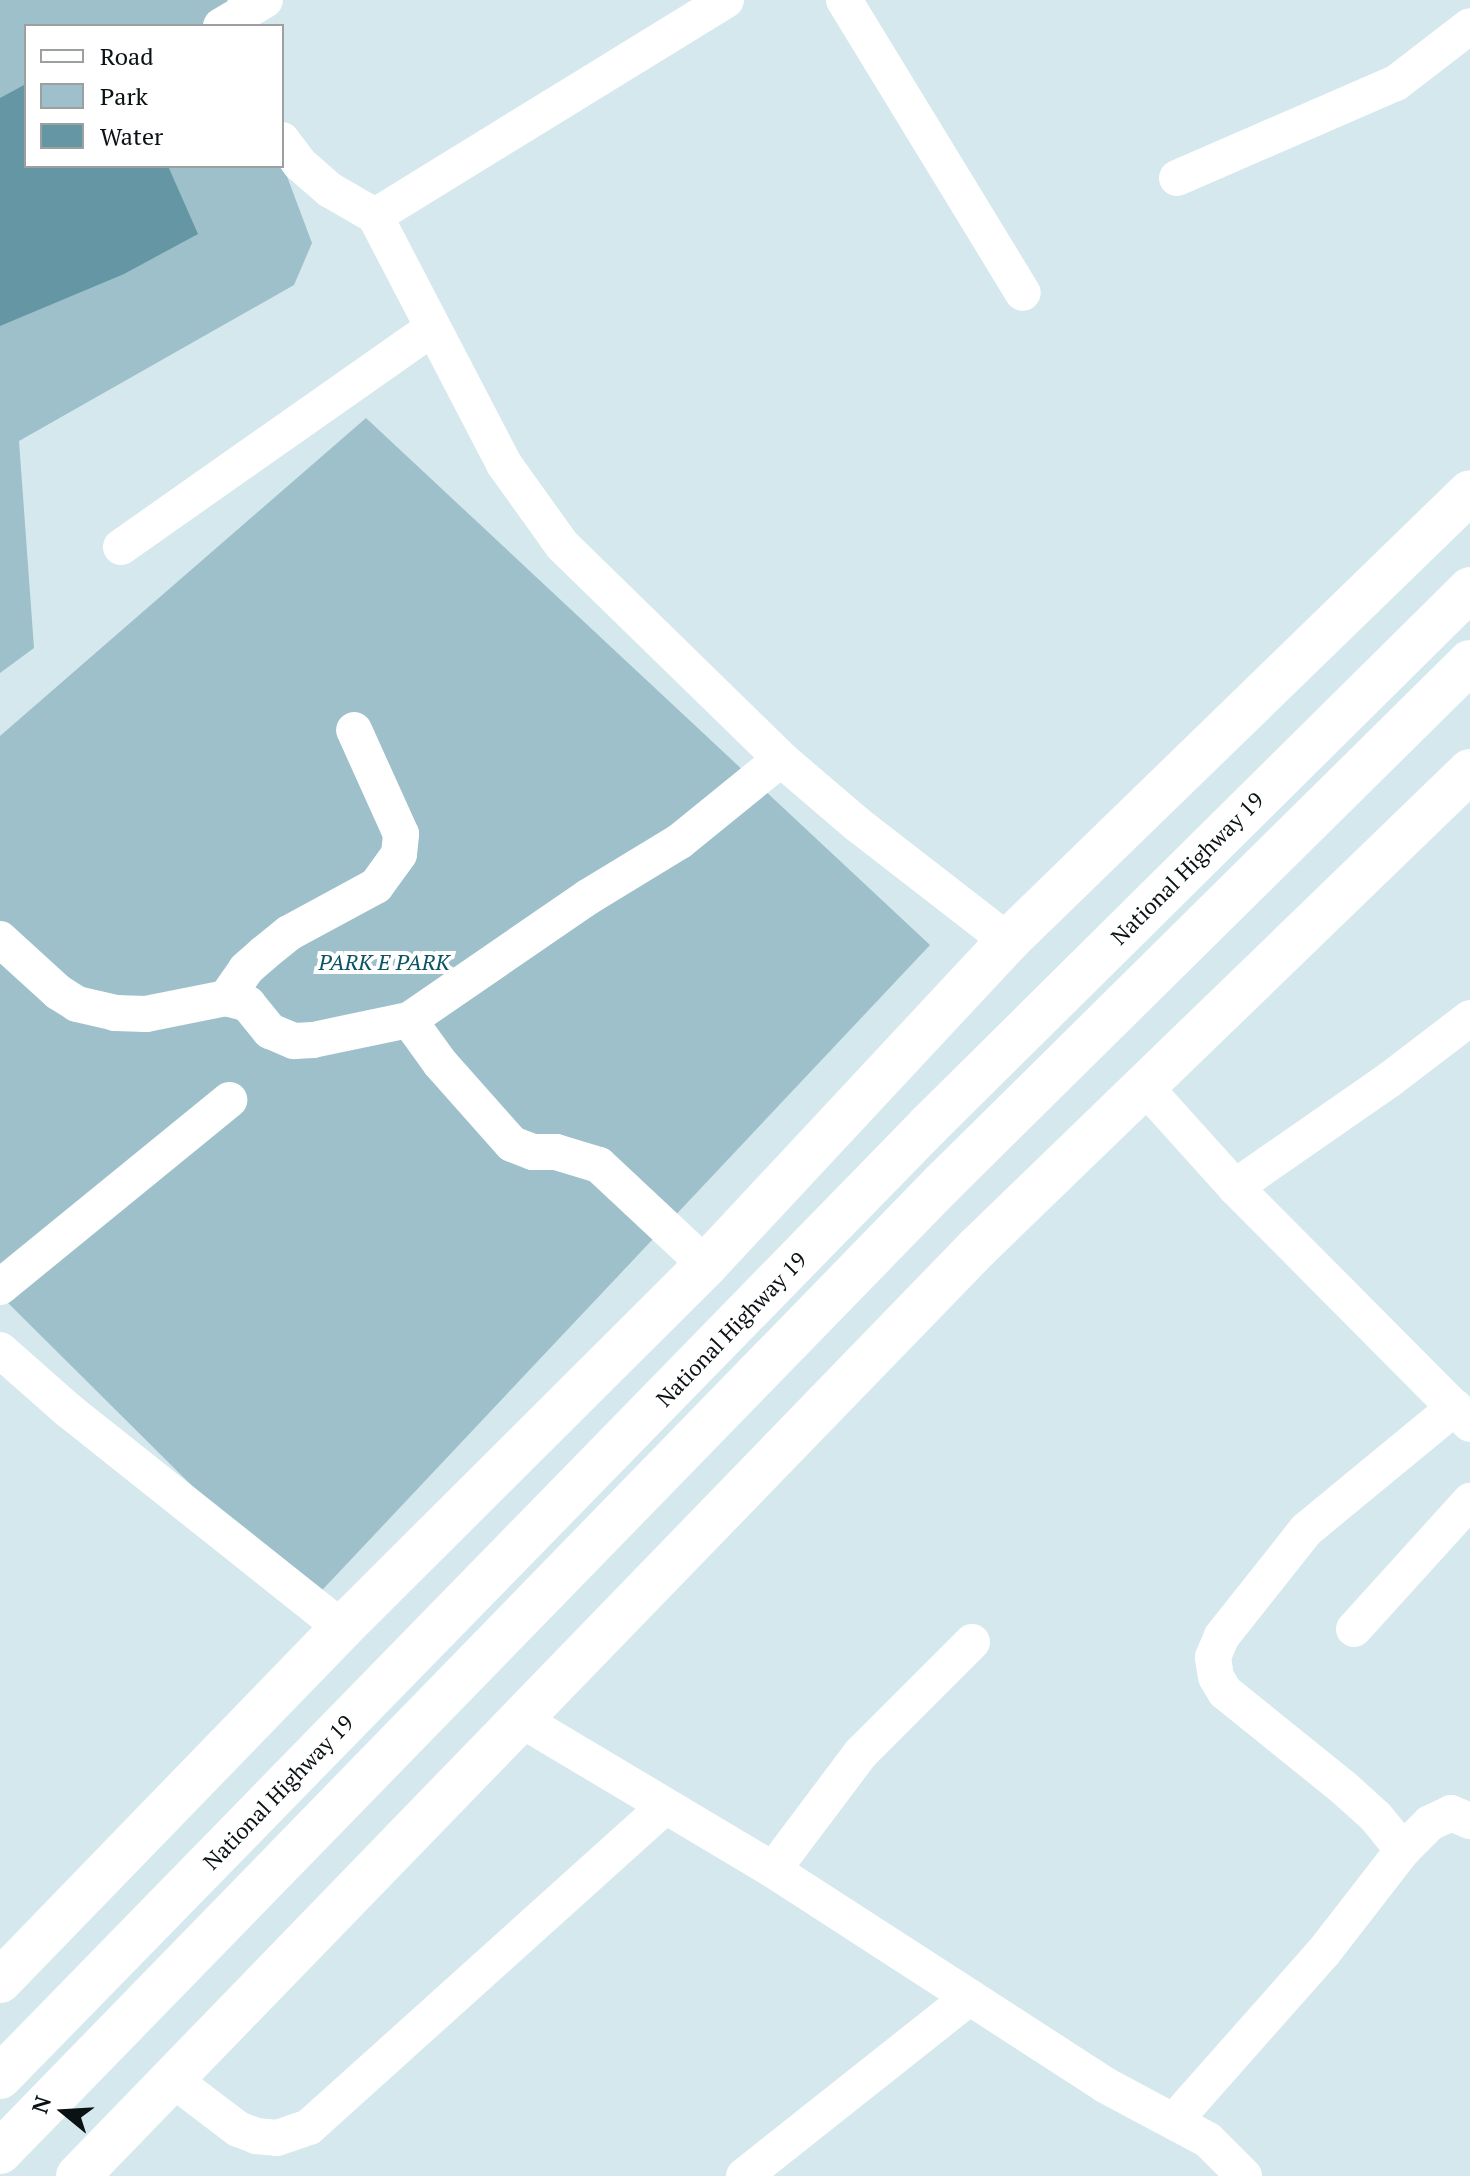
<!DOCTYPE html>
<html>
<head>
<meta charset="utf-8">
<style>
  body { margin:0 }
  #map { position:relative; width:1470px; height:2176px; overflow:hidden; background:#d4e8ee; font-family:"PT Serif",serif }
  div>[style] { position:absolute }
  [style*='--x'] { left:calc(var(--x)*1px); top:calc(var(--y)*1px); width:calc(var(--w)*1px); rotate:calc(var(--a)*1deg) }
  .green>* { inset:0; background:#9dc0ca }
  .water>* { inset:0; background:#6497a3 }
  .minor>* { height:36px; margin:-18px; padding:0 18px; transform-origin:18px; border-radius:18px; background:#fff }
  .secondary>* { height:44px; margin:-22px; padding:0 22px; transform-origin:22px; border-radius:22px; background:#fff }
  .trunk>* { height:44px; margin:-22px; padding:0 22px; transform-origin:22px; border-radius:22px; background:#fff }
  span { translate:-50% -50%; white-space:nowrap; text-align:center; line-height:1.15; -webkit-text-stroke:8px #fff; paint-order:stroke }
  .street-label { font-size:22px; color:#0b1214 }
  .park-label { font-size:22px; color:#0c5564; font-style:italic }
  .legend { position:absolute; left:24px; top:24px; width:260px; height:144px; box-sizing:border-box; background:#fff; border:2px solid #9da0a1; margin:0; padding:10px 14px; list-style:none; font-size:24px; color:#0b1214 }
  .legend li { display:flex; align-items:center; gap:16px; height:40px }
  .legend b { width:40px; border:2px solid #9da0a1 }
  .north { position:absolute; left:24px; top:2072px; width:80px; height:80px; -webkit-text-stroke:6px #fff; paint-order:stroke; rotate:288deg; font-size:22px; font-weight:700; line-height:32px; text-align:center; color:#0b1214 }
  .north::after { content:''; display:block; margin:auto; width:28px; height:36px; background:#0b1214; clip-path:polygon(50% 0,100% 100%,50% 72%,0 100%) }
</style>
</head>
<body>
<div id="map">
  <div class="green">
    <i style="clip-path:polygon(0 0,227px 0,233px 26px,26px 26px,26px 166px,282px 166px,282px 163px,312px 243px,294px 285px,19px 441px,34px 648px,0 673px)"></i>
    <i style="clip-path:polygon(366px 418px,930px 945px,310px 1603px,0 1295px,0 736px)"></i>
  </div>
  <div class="water">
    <i style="clip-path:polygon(26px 84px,26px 166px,168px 166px,198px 234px,124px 274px,0 326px,0 98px)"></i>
  </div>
  <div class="minor">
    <i style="--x:844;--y:0;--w:343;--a:58.6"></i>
    <i style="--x:221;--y:26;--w:51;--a:-30.6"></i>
    <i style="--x:282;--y:140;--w:30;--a:53"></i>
    <i style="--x:300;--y:164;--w:40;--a:41"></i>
    <i style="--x:330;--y:190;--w:52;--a:30"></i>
    <i style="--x:375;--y:216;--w:280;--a:62.5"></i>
    <i style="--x:504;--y:464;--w:100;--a:54.4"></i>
    <i style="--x:562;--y:545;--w:306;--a:44.3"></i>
    <i style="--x:781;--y:759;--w:100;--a:40.5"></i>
    <i style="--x:857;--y:824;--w:191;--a:37.8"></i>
    <i style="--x:1177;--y:178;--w:239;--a:-23.5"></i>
    <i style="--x:1396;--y:83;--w:93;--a:-37.6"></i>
    <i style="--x:375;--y:216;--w:412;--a:-31.6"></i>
    <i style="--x:121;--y:547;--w:381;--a:-35.1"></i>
    <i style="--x:0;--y:939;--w:79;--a:42.4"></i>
    <i style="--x:58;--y:992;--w:22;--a:32"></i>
    <i style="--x:77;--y:1004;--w:39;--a:13"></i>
    <i style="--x:115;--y:1013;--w:31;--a:2"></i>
    <i style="--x:146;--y:1014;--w:82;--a:-11.3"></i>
    <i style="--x:226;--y:998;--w:23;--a:15"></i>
    <i style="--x:248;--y:1004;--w:35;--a:51"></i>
    <i style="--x:270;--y:1031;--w:26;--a:23"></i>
    <i style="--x:294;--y:1041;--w:19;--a:-3"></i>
    <i style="--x:313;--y:1040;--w:98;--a:-11.8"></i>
    <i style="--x:409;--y:1020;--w:53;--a:54.2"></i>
    <i style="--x:440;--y:1063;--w:108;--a:48.4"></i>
    <i style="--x:512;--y:1144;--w:22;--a:21"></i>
    <i style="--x:533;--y:1152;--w:23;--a:0"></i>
    <i style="--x:556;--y:1152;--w:45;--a:16.8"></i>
    <i style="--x:599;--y:1165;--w:146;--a:43.1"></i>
    <i style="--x:226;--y:998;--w:35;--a:-55"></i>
    <i style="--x:246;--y:969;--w:23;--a:-41"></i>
    <i style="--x:263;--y:954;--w:33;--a:-39"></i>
    <i style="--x:289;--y:933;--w:99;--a:-28.4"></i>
    <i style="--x:376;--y:886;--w:39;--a:-54"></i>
    <i style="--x:399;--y:854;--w:20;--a:-84"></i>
    <i style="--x:401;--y:834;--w:114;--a:-114.3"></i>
    <i style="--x:409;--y:1020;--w:217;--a:-34.5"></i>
    <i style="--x:588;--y:897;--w:108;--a:-31.3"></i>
    <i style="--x:680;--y:841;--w:130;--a:-39.1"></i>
    <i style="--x:1144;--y:1086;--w:136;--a:48"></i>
    <i style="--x:1235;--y:1187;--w:334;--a:45.2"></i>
    <i style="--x:1235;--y:1187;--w:188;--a:-34.8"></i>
    <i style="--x:1389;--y:1080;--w:102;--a:-37.4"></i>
    <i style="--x:0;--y:1287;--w:296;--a:-39.2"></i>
    <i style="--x:0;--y:1350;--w:91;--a:41.4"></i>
    <i style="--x:68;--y:1410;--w:350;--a:38.5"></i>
    <i style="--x:1354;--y:1629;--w:173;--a:-47.8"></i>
    <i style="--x:520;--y:1719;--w:295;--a:30.8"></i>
    <i style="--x:773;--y:1870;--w:396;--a:32.9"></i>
    <i style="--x:1105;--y:2085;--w:117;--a:28.1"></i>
    <i style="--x:1208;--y:2140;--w:51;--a:45"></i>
    <i style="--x:1403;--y:1850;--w:43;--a:-129.3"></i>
    <i style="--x:1376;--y:1817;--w:43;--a:-137.8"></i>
    <i style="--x:1344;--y:1788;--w:153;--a:-141.1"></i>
    <i style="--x:1225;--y:1692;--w:17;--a:-121"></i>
    <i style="--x:1216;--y:1677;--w:20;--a:-99"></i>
    <i style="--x:1213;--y:1657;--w:23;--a:-67"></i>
    <i style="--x:1222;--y:1636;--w:135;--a:-51.6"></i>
    <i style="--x:1306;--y:1530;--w:193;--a:-39.5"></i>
    <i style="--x:773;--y:1870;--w:146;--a:-53.1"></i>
    <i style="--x:861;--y:1753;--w:157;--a:-45"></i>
    <i style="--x:172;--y:2079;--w:83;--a:37.1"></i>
    <i style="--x:238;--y:2129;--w:19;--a:21"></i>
    <i style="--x:256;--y:2136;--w:21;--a:5"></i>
    <i style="--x:277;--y:2138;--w:34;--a:-19"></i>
    <i style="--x:309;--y:2127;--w:479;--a:-42"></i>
    <i style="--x:1175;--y:2120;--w:223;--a:-48.5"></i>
    <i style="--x:1323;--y:1953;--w:130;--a:-52.2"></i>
    <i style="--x:1403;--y:1850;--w:38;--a:-45"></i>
    <i style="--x:1430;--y:1823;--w:23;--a:-25"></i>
    <i style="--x:1451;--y:1813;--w:21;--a:23"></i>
    <i style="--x:744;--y:2176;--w:288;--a:-38.4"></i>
  </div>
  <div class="secondary">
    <i style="--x:0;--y:1981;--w:492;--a:-45.9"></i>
    <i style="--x:342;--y:1628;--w:514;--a:-44.92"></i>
    <i style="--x:706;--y:1265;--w:443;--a:-47"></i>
    <i style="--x:1008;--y:941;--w:644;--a:-44.18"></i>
    <i style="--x:78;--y:2176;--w:1292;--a:-45.91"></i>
    <i style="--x:977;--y:1248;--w:686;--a:-44.06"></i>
  </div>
  <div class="trunk">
    <i style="--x:0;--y:2077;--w:1329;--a:-45.7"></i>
    <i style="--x:928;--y:1126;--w:763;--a:-44.73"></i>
    <i style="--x:0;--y:2152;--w:1349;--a:-45.78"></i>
    <i style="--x:941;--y:1185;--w:744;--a:-44.67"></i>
  </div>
  <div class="street-label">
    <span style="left:1187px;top:868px;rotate:-45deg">National Highway 19</span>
    <span style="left:731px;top:1329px;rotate:-46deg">National Highway 19</span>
    <span style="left:278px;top:1792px;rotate:-46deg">National Highway 19</span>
  </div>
  <div class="park-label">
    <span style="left:384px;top:962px">PARK E PARK</span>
  </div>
  <ul class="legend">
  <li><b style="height:10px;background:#fff"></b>Road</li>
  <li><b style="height:22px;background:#9dc0ca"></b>Park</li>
  <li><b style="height:22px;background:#6497a3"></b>Water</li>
  </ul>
  <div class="north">N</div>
</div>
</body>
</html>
